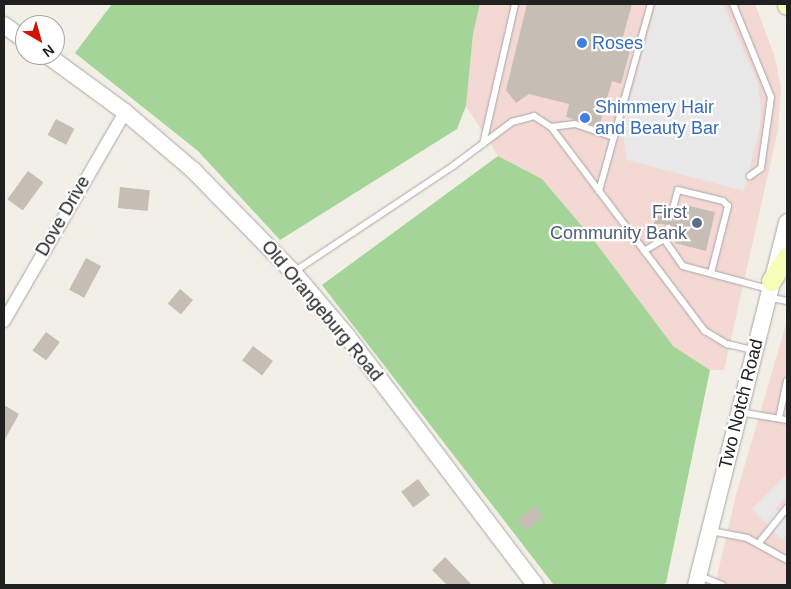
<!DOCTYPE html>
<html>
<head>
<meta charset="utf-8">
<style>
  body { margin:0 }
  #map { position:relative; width:791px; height:589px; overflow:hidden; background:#f1efe6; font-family:Helvetica,sans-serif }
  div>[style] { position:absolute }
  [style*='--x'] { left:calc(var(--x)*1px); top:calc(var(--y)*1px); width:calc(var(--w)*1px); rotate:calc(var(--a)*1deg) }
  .commercial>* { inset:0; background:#f3d8d4 }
  .forest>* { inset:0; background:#a4d498 }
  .parking>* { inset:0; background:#e8e8e8 }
  .building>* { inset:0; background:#c6beb5; transform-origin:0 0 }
  .roads { filter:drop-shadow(0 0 1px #a7a7a7) drop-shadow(0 0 1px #a7a7a7) }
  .service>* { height:6px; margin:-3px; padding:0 3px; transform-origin:3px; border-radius:3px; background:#fff }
  .minor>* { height:12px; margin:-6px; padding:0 6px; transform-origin:6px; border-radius:6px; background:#fff }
  .tertiary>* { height:16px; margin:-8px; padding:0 8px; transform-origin:8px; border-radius:8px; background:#fff }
  .secondary>* { height:19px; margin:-9.5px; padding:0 9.5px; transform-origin:9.5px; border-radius:9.5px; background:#f5feb7 }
  .dots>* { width:14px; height:14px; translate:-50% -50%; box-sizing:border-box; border:2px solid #fff; border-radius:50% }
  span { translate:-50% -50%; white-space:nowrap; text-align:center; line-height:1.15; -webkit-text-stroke:4.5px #fff; paint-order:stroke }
  .shop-label { font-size:18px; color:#366cbe }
  .left { translate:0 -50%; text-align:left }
  .service-label { font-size:18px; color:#4e5e75 }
  .right { translate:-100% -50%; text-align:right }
  .street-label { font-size:18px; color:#202020 }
  .frame { position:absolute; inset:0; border:5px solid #202020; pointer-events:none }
  .north { position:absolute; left:15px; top:15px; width:50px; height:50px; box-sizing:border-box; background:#fff; border:1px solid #a6a6a6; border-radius:50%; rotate:142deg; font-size:14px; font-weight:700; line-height:20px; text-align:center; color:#202020 }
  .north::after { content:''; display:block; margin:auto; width:18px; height:22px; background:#d01200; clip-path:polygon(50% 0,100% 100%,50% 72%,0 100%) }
</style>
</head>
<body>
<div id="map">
  <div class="commercial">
    <i style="clip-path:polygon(480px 4px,755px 4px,775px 58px,781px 88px,778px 130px,724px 370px,710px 370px,673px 346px,593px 239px,542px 179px,498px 156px,466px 106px,473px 34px)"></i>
    <i style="clip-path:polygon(787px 321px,787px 585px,715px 585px,736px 495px)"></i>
  </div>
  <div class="forest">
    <i style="clip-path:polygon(112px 4px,480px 4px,473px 34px,466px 106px,457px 129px,280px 240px,198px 151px,75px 53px)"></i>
    <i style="clip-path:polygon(498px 156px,542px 179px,593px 239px,673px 346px,710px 370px,666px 583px,661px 585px,554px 585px,322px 285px)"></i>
  </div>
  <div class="parking">
    <i style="clip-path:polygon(656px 4px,723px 4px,757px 81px,761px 106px,760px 127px,744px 191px,627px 160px,622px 130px)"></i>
    <i style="clip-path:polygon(787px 474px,787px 496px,775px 508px,787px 521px,787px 535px,782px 540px,752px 509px)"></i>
  </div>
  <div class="building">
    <i style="clip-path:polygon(527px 4px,632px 4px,621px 44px,631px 47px,621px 84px,612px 81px,599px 127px,566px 117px,569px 104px,529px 94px,516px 103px,506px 90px)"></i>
    <i style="left:56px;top:119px;width:21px;height:18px;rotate:28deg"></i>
    <i style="left:28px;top:171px;width:19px;height:35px;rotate:36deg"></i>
    <i style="left:120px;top:187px;width:30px;height:21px;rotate:6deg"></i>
    <i style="clip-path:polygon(685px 205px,715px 212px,706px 251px,675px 243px,679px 231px,670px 224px,654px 224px,658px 208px,673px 217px,683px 215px)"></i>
    <i style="left:86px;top:258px;width:17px;height:36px;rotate:28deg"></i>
    <i style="left:180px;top:289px;width:17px;height:19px;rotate:40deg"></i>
    <i style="left:46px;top:332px;width:17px;height:23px;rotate:36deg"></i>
    <i style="left:253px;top:346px;width:25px;height:18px;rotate:37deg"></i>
    <i style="clip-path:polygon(4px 405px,19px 414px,4px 441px)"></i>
    <i style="left:418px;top:479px;width:20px;height:21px;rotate:53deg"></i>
    <i style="left:535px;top:506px;width:14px;height:22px;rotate:54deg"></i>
    <i style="clip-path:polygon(445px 557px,472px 585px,447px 585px,432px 570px)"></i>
  </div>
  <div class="roads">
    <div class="service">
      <i style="--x:733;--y:4;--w:100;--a:67.8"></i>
      <i style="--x:771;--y:97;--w:72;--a:98"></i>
      <i style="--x:761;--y:168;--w:14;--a:144"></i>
      <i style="--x:551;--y:127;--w:24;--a:-7"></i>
      <i style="--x:575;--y:124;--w:41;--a:18.4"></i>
      <i style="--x:483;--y:144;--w:144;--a:-77.1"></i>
      <i style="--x:599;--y:191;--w:194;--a:-74.5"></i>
      <i style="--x:672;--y:212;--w:23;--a:-75"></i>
      <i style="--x:678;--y:190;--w:46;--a:13.7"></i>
      <i style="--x:723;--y:201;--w:7;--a:45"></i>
      <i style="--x:728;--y:206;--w:69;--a:104.2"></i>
      <i style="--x:664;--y:239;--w:33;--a:55"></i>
      <i style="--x:683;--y:266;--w:89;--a:15"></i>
      <i style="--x:644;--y:251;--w:23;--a:-31"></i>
      <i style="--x:664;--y:239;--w:12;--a:-70"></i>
      <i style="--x:295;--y:271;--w:190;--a:-33.6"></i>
      <i style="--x:453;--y:166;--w:74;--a:-36.7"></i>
      <i style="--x:512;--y:122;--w:23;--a:-15"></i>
      <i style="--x:534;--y:116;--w:20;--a:33"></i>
      <i style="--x:551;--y:127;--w:256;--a:53"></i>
      <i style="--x:705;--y:331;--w:26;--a:31"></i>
      <i style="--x:727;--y:344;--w:28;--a:13"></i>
      <i style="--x:768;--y:297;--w:19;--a:12"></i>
      <i style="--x:739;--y:412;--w:49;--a:9.5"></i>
      <i style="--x:779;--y:418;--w:38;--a:-78"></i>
      <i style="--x:711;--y:531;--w:37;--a:11"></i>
      <i style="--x:747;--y:538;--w:46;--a:28.8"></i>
      <i style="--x:758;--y:544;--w:46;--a:-51.1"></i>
      <i style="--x:700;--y:576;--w:24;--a:22"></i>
    </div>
    <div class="minor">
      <i style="--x:4;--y:321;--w:241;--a:-59.9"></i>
    </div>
    <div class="tertiary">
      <i style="--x:4;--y:25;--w:26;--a:36"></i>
      <i style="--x:47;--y:55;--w:97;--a:36.2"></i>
      <i style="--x:125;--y:112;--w:89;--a:40.5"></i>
      <i style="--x:193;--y:170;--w:143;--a:45.6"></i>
      <i style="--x:293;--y:272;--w:84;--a:49.8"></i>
      <i style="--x:347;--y:336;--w:312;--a:52.9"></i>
      <i style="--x:696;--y:585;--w:374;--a:-75.9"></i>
    </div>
    <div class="secondary">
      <i style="--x:787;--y:4;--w:1;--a:90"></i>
      <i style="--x:771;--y:281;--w:30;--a:-57"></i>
    </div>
  </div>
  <div class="dots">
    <i style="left:582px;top:43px;background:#3f7fe0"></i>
    <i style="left:585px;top:118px;background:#3f7fe0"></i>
    <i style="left:697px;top:223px;background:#5c6f8a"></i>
  </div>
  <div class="shop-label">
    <span class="left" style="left:592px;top:43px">Roses</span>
    <span class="left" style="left:595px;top:118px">Shimmery Hair<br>and Beauty Bar</span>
  </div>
  <div class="service-label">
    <span class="right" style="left:687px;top:223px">First<br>Community Bank</span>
  </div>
  <div class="street-label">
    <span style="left:63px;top:216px;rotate:-60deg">Dove Drive</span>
    <span style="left:322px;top:311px;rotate:50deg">Old Orangeburg Road</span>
    <span style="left:741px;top:404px;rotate:-76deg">Two Notch Road</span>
  </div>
  <div class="frame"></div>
  <div class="north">N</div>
</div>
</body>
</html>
